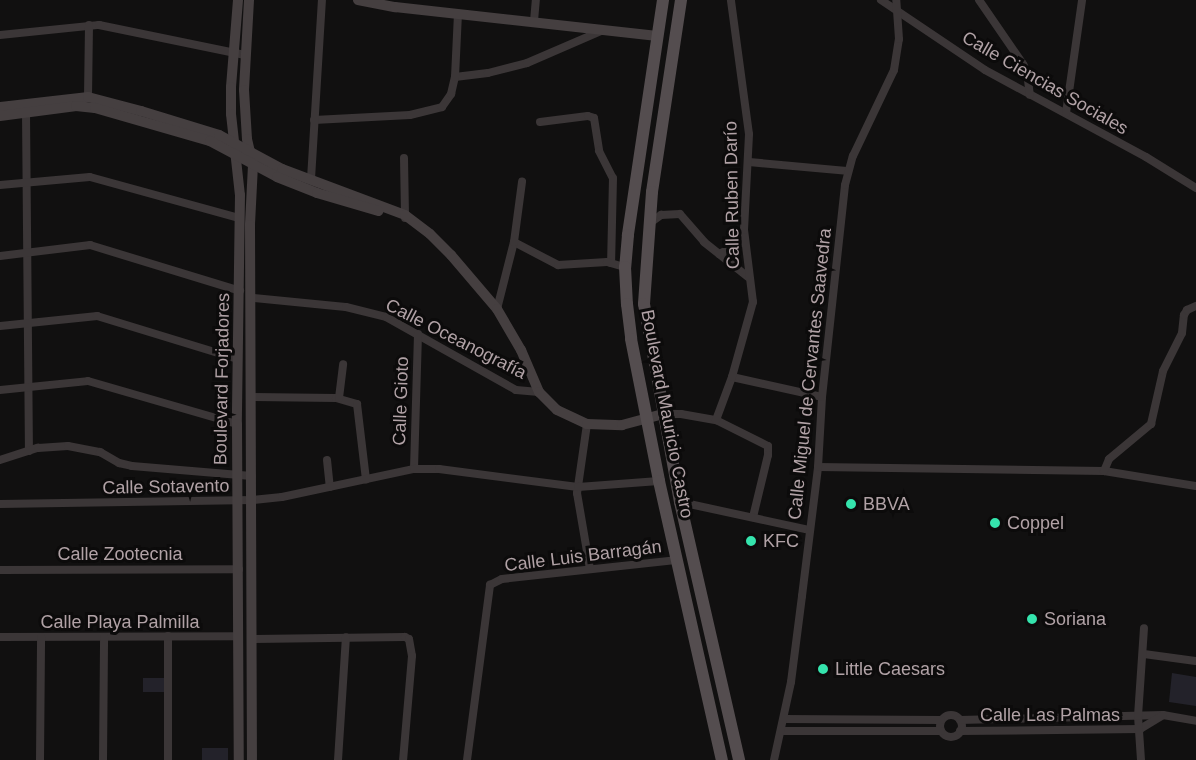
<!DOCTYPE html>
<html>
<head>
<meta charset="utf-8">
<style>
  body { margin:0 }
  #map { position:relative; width:1196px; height:760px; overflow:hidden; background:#111010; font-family:Arial,sans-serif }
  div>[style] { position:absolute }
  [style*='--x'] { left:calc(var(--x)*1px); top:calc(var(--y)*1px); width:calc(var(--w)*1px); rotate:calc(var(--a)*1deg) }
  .green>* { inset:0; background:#23222a; transform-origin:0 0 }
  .street>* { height:8px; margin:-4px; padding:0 4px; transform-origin:4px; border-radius:4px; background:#3b3637 }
  .street>.ring { margin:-4px; padding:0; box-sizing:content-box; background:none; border:8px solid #3b3637; border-radius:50% }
  .secondary>* { height:10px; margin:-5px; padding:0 5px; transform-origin:5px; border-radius:5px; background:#453f40 }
  .primary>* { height:12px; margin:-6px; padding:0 6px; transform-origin:6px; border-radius:6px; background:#544d4f }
  .dots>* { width:16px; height:16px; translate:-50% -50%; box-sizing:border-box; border:3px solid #0c0b0b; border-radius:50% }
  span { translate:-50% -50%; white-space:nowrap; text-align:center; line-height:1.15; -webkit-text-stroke:6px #0c0b0b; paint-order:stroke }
  .street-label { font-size:18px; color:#b1a2a6 }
  .poi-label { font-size:18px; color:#b1a2a6 }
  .left { translate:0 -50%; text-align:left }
</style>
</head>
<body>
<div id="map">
  <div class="green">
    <i style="clip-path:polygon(1172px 673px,1196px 677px,1196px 706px,1169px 702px)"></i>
    <i style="left:143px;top:678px;width:22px;height:14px"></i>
    <i style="left:202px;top:748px;width:26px;height:12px"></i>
  </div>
  <div class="street">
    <i style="--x:881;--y:0;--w:125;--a:33.9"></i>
    <i style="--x:985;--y:70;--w:183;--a:28.4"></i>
    <i style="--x:1146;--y:157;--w:59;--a:31.8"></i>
    <i style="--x:979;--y:0;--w:78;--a:55.5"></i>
    <i style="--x:1023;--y:64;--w:9;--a:63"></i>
    <i style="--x:1027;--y:72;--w:23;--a:83"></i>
    <i style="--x:534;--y:21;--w:21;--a:-85"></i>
    <i style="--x:0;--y:35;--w:100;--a:-5.8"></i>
    <i style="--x:99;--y:25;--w:149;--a:11.6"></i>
    <i style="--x:455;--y:77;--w:33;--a:-7"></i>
    <i style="--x:488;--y:73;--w:40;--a:-14.4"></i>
    <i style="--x:527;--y:63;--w:81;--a:-23.4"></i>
    <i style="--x:88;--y:97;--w:72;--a:-89.2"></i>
    <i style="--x:26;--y:113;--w:338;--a:89.5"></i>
    <i style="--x:1066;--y:113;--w:114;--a:-81.9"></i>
    <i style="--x:314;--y:120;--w:96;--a:-3"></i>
    <i style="--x:410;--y:115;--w:33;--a:-14"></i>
    <i style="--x:442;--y:107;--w:16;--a:-55"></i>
    <i style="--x:451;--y:94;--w:17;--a:-77"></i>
    <i style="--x:455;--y:77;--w:63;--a:-87.3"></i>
    <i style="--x:540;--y:122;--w:48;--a:-7.1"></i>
    <i style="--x:588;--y:116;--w:6;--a:18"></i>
    <i style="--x:594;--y:118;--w:33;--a:81"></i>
    <i style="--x:599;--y:151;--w:30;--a:63"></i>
    <i style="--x:613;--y:178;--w:85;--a:91.3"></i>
    <i style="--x:404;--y:158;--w:60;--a:89"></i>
    <i style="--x:749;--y:162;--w:98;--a:5.2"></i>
    <i style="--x:311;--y:179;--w:179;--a:-86.5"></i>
    <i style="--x:0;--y:185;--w:90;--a:-5.1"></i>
    <i style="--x:90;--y:177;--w:155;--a:15.4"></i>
    <i style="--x:650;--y:223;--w:14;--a:-36"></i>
    <i style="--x:661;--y:215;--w:19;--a:-3"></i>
    <i style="--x:680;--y:214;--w:37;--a:49"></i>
    <i style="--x:704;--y:242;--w:56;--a:38.5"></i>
    <i style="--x:514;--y:242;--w:50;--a:27.6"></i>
    <i style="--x:558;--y:265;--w:49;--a:-3.5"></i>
    <i style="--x:607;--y:262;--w:19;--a:16"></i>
    <i style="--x:719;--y:254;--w:29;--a:-27"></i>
    <i style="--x:0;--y:256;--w:91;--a:-7"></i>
    <i style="--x:90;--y:245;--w:157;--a:17"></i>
    <i style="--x:253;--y:298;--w:93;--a:5.5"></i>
    <i style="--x:346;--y:307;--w:41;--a:14"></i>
    <i style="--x:386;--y:317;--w:149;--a:29.3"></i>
    <i style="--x:516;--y:390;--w:23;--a:5"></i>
    <i style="--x:497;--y:309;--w:69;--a:-75.8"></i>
    <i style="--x:514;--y:242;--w:61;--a:-82.4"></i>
    <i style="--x:0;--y:326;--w:98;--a:-5.9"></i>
    <i style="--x:97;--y:316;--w:147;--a:17"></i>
    <i style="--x:732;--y:377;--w:92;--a:12.5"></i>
    <i style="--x:0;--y:390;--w:88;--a:-5.8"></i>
    <i style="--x:88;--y:381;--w:155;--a:16.1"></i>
    <i style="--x:251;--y:397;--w:85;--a:0.7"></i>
    <i style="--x:336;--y:398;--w:22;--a:16"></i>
    <i style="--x:357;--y:404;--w:76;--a:83.2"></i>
    <i style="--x:339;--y:398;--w:34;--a:-83"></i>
    <i style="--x:663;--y:414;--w:18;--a:0"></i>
    <i style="--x:681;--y:414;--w:36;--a:10"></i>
    <i style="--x:716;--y:420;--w:58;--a:26.6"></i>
    <i style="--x:768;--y:446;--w:9;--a:90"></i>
    <i style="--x:768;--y:455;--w:64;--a:103.6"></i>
    <i style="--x:716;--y:420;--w:46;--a:-69.6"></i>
    <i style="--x:732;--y:377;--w:78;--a:-74.4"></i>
    <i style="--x:753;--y:302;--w:73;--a:-97.1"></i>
    <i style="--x:744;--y:230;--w:96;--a:-87"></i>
    <i style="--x:749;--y:134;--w:135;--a:-97.7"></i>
    <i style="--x:587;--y:424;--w:70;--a:98.2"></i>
    <i style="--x:577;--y:493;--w:77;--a:80.3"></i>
    <i style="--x:0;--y:460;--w:40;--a:-18"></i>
    <i style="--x:38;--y:448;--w:30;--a:-4"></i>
    <i style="--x:68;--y:446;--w:33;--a:11"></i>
    <i style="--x:100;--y:452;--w:22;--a:30"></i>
    <i style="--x:119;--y:463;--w:13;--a:13"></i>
    <i style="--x:132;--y:466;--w:120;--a:4.8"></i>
    <i style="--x:327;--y:460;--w:27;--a:84"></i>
    <i style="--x:818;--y:467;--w:286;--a:0.8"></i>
    <i style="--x:1104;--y:471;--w:93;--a:9.3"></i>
    <i style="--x:414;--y:469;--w:135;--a:-88.3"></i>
    <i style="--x:1104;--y:471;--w:13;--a:-67"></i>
    <i style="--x:1109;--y:459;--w:55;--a:-39.8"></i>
    <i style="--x:1151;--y:424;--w:54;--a:-77.2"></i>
    <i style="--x:1163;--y:371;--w:42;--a:-63.4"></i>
    <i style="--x:1182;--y:333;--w:18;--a:-84"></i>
    <i style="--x:1184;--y:315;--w:6;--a:-59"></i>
    <i style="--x:1187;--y:310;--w:10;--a:-24"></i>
    <i style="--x:680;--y:502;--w:133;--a:12.2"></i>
    <i style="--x:0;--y:504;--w:253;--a:-0.9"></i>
    <i style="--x:253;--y:500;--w:29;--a:-6"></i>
    <i style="--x:282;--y:497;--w:135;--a:-12"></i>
    <i style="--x:414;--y:469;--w:25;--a:0"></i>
    <i style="--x:439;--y:469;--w:140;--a:7.4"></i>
    <i style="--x:578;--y:487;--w:81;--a:-4.2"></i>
    <i style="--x:0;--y:570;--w:239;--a:-0.2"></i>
    <i style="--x:168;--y:636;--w:124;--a:90"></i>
    <i style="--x:0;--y:637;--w:239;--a:-0.2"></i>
    <i style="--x:253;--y:639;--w:152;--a:-0.8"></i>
    <i style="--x:405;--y:637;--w:4;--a:27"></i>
    <i style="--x:409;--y:639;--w:17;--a:80"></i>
    <i style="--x:412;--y:656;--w:104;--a:94.9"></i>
    <i style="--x:1144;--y:654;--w:52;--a:7.7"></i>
    <i class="ring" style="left:940px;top:715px;width:14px;height:14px"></i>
    <i style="--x:784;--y:719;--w:157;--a:0.4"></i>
    <i style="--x:960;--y:720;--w:203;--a:-1.4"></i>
    <i style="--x:1163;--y:715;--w:34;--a:10"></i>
    <i style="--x:782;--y:731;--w:159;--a:0"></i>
    <i style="--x:960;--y:731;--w:180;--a:-0.6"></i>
    <i style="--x:1140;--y:729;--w:26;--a:-31"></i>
    <i style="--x:40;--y:760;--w:123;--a:-89.5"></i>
    <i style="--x:103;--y:760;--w:123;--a:-89.5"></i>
    <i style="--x:338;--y:760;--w:123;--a:-86.3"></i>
    <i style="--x:467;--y:760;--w:177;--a:-82.5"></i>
    <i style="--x:490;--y:585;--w:13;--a:-27"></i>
    <i style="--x:502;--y:579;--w:177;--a:-6.2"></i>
    <i style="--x:774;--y:760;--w:80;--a:-77.7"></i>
    <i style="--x:791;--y:682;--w:87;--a:-82.7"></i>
    <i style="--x:802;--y:596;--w:130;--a:-82.9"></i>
    <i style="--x:818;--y:467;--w:70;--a:-86.7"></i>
    <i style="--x:822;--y:397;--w:213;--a:-83.8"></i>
    <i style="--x:845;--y:185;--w:30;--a:-75"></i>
    <i style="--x:853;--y:156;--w:95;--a:-64.5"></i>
    <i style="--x:894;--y:70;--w:31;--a:-81"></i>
    <i style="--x:899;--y:39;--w:39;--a:-94"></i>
    <i style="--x:1141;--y:760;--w:44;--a:-93.9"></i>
    <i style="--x:1138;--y:716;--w:88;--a:-86.1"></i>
  </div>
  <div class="secondary">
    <i style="--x:238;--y:0;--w:87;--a:94.6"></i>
    <i style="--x:231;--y:87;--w:27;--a:90"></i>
    <i style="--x:231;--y:114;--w:81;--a:83.7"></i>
    <i style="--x:240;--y:195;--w:229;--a:90.8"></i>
    <i style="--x:237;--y:424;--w:336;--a:89.7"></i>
    <i style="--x:249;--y:0;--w:90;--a:93.2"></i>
    <i style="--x:244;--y:90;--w:49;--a:86.5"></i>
    <i style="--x:247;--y:139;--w:27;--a:77"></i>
    <i style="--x:253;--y:165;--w:60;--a:92.9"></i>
    <i style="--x:250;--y:225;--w:535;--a:89.79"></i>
    <i style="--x:358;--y:0;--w:38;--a:11"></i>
    <i style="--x:395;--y:7;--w:264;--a:6.3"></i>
    <i style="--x:0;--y:107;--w:89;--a:-6.5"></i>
    <i style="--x:88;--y:97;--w:55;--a:14.8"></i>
    <i style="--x:141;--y:111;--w:82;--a:17.1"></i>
    <i style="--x:219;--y:135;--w:72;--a:28.4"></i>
    <i style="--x:282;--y:169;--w:131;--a:20.5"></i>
    <i style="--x:405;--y:215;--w:31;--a:37"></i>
    <i style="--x:430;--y:234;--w:30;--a:45"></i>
    <i style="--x:451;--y:255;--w:71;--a:49.6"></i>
    <i style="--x:497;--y:309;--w:48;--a:59.7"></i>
    <i style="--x:521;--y:350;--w:46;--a:66.8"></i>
    <i style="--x:539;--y:392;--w:25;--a:45"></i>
    <i style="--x:557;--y:410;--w:33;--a:25"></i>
    <i style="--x:587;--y:424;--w:35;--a:2"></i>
    <i style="--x:622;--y:425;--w:42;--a:-15"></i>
    <i style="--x:0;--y:116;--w:77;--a:-7.5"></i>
    <i style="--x:76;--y:106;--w:19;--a:6"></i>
    <i style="--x:95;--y:108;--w:120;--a:16"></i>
    <i style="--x:210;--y:141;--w:76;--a:28.2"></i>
    <i style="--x:277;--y:177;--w:43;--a:21.8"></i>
    <i style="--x:317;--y:193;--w:64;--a:16.4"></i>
  </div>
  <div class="primary">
    <i style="--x:663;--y:0;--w:238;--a:98.5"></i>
    <i style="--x:628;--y:235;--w:32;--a:95"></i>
    <i style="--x:625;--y:267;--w:37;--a:87"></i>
    <i style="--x:627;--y:304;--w:35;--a:83"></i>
    <i style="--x:631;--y:339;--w:145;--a:78.8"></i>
    <i style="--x:659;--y:481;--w:286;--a:77.3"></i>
    <i style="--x:681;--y:0;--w:194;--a:98.6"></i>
    <i style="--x:652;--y:192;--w:112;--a:94.1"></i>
    <i style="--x:644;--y:304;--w:201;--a:79.7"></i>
    <i style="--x:680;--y:502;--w:265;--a:77.1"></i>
  </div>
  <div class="dots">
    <i style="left:851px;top:504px;background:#35e4ad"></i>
    <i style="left:995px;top:523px;background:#35e4ad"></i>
    <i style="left:751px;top:541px;background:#35e4ad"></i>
    <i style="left:1032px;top:619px;background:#35e4ad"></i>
    <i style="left:823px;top:669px;background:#35e4ad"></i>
  </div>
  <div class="street-label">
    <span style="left:1045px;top:83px;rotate:30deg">Calle Ciencias Sociales</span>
    <span style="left:732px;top:195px;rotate:-91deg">Calle Ruben Darío</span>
    <span style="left:456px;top:339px;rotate:27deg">Calle Oceanografía</span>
    <span style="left:810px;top:374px;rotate:-84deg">Calle Miguel de Cervantes Saavedra</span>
    <span style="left:222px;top:379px;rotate:-89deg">Boulevard Forjadores</span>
    <span style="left:401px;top:401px;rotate:-88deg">Calle Gioto</span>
    <span style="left:667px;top:414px;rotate:79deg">Boulevard Mauricio Castro</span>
    <span style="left:166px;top:487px;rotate:-1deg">Calle Sotavento</span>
    <span style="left:120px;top:554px">Calle Zootecnia</span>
    <span style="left:583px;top:556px;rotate:-7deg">Calle Luis Barragán</span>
    <span style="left:120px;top:622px">Calle Playa Palmilla</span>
    <span style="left:1050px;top:715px">Calle Las Palmas</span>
  </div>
  <div class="poi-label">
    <span class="left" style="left:863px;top:504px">BBVA</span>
    <span class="left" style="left:1007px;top:523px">Coppel</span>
    <span class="left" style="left:763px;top:541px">KFC</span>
    <span class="left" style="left:1044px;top:619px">Soriana</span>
    <span class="left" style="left:835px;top:669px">Little Caesars</span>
  </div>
</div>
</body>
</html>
